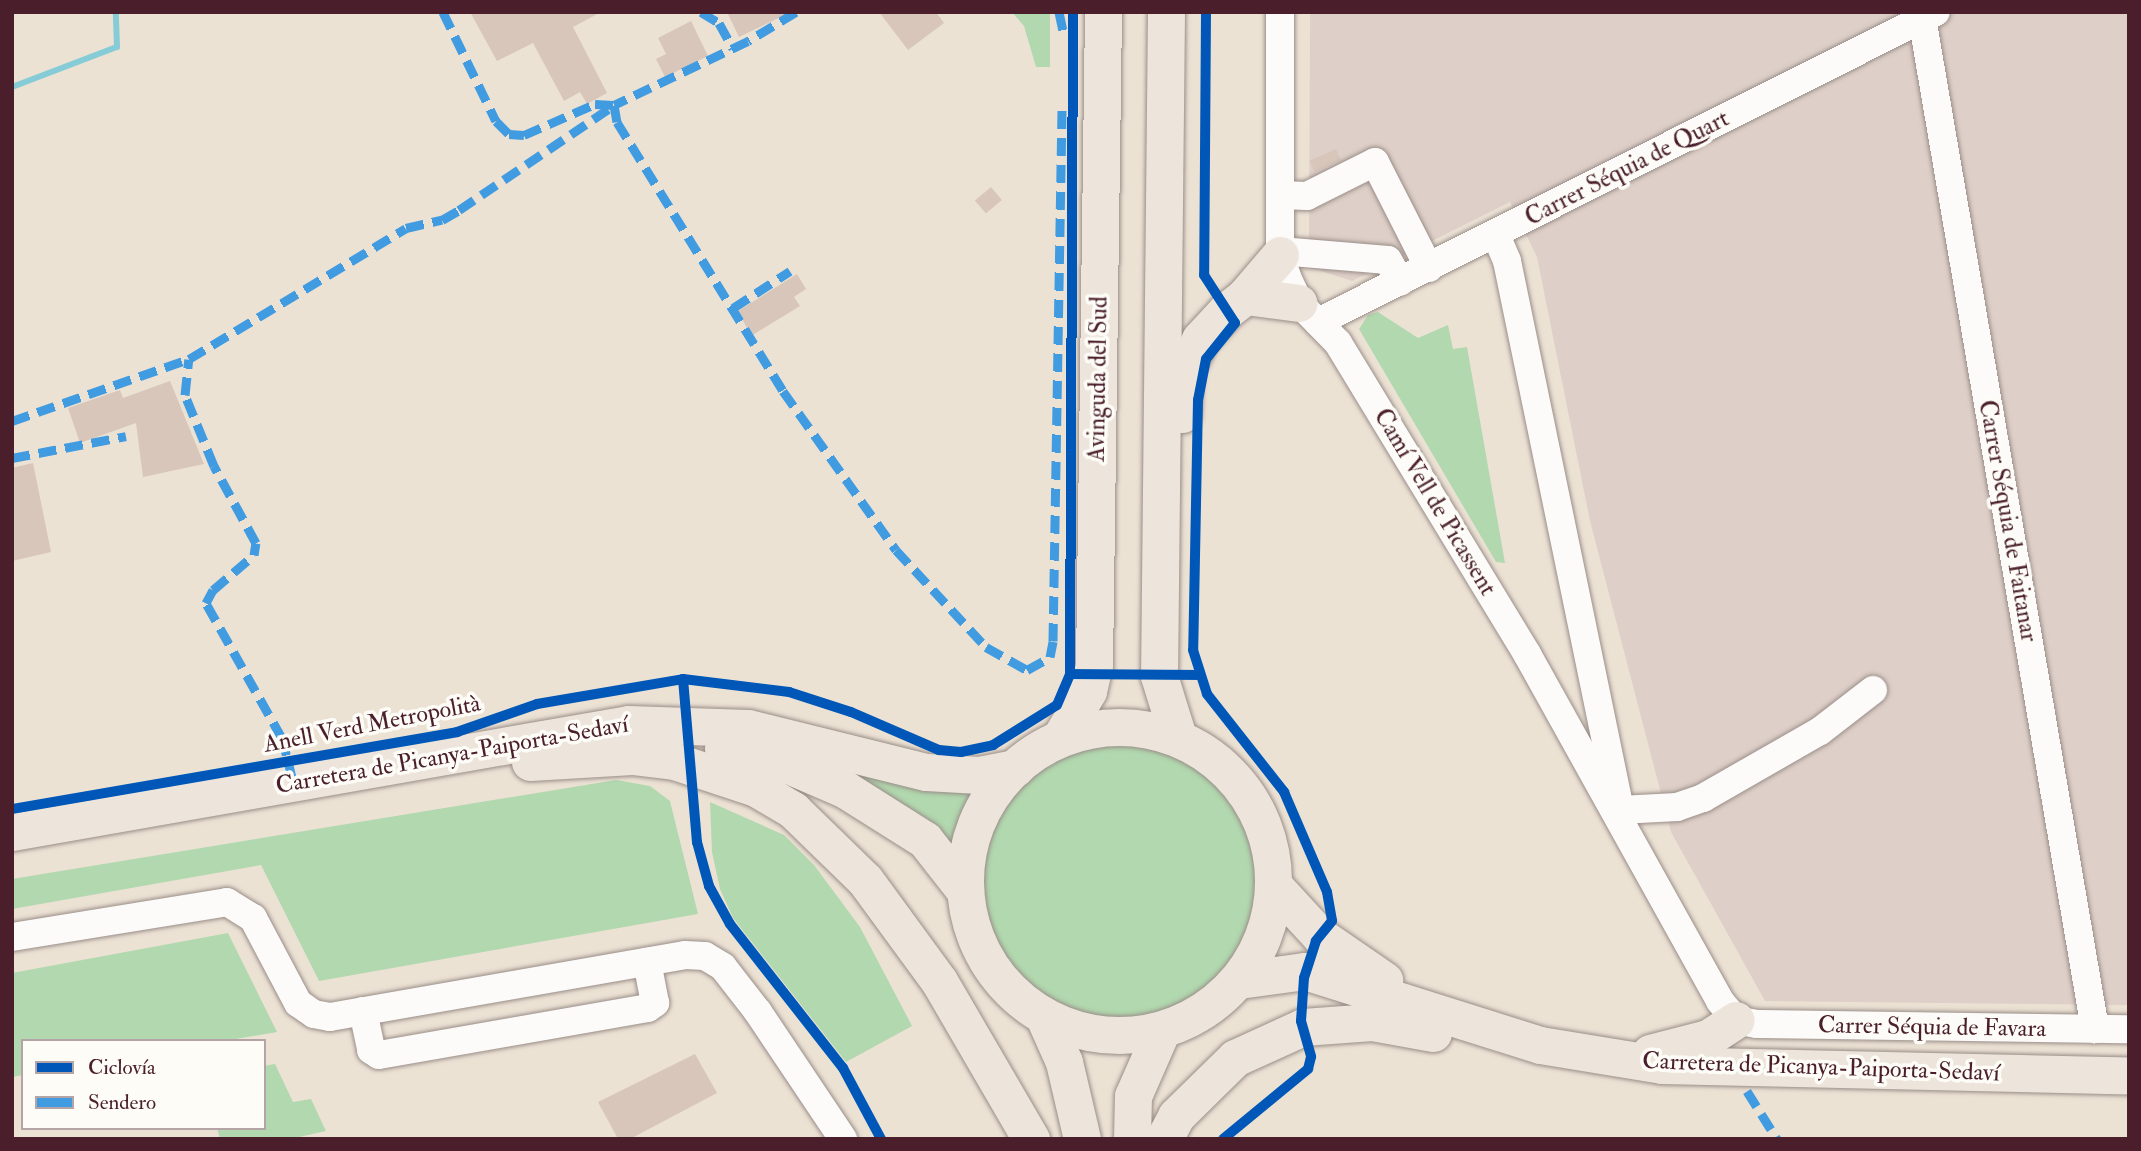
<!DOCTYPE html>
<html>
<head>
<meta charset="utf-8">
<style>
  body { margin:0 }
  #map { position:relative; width:2141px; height:1151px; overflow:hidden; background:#ece2d4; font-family:"IM FELL Double Pica",serif }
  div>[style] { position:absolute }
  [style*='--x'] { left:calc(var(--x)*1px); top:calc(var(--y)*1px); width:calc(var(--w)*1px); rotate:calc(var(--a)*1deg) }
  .industrial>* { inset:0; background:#decfc8 }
  .green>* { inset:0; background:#b1d8ae }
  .round { border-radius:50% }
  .stream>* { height:6px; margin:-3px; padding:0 3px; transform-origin:3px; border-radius:3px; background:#86ccd6 }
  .building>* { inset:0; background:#d8c6bb; transform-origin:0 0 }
  .roads { filter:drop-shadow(0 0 2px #9a8e89) drop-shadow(0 0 2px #9a8e89) }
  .minor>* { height:28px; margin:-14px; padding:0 14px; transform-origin:14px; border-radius:14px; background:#fcfbf9 }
  .major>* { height:37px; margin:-18.5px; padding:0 18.5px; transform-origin:18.5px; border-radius:18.5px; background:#ede5dc }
  .major>.ring { margin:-18.5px; padding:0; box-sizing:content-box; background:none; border:37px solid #ede5dc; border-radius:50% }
  .quiet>* { height:9px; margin-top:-4.5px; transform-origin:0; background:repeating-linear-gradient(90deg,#409be1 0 18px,transparent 0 27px) }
  .cycleway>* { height:10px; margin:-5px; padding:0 5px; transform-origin:5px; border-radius:5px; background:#0057b8 }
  span { translate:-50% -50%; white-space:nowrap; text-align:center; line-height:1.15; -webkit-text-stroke:7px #fdfcf7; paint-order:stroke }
  .street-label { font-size:24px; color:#4a1f2b }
  .frame { position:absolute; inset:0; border:14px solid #4a1f2b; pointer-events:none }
  .legend { position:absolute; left:21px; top:1039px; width:245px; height:91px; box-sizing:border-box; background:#fdfcf7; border:2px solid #b5a4a5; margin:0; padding:9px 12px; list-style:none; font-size:21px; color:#4a1f2b }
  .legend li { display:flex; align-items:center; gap:14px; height:35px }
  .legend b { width:35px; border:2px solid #b5a4a5 }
</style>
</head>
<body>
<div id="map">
  <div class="industrial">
    <i style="clip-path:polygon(1310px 12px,2129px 12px,2129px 1005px,1765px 1001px,1671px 832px,1590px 521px,1537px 257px,1510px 202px,1352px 281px,1309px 267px)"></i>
  </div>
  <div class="green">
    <i style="clip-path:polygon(1012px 12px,1050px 12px,1050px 67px,1036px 67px,1024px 26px)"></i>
    <i style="clip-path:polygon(1378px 312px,1418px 338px,1448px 325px,1453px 349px,1467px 347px,1505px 563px,1496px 562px,1359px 329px,1368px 315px)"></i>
    <i class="round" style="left:979px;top:739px;width:280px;height:280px"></i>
    <i style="clip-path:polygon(742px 739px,976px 790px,963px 812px,953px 848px)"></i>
    <i style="clip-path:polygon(616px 780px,650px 786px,670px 801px,698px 914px,319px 981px,261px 865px,12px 909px,12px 879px)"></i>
    <i style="clip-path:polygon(710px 802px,784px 835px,814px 865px,860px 927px,912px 1026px,846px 1062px,733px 918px,720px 889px,712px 852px)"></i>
    <i style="clip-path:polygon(228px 933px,277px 1032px,224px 1041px,23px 1041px,23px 1075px,12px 1077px,12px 973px)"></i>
    <i style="clip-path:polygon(275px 1064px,293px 1102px,311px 1099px,326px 1131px,290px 1139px,220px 1139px,217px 1128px,264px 1128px,264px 1066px)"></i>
  </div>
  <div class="stream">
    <i style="--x:12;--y:87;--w:112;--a:-20.9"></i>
    <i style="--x:117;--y:47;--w:35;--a:-92"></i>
  </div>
  <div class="building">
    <i style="clip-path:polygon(470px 12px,601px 12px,573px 27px,607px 93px,587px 104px,580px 92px,564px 101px,533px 43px,497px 61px)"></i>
    <i style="clip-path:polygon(727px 12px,791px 12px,739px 37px)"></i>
    <i style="clip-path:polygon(879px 12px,936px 12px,944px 23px,908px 50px)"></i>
    <i style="clip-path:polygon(691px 21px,708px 56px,665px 77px,656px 59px,666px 54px,658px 38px)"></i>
    <i style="left:1336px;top:149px;width:12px;height:29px;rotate:66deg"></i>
    <i style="left:991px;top:187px;width:17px;height:21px;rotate:50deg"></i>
    <i style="clip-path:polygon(797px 274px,806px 289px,794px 297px,800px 306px,751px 336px,738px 311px)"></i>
    <i style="clip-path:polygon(170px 381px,204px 464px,143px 477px,136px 423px,80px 443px,68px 408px,120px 390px,123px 398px)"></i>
    <i style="clip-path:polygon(33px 463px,51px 552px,12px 561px,12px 468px)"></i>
    <i style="clip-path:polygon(695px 1054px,717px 1093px,630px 1139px,618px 1139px,598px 1102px)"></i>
  </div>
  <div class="roads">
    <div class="minor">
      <i style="--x:1280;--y:12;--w:243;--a:90"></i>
      <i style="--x:1280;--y:255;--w:23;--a:72"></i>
      <i style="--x:1287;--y:277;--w:29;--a:65"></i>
      <i style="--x:1299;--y:303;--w:56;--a:45.7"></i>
      <i style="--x:1338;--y:343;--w:364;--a:58.7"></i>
      <i style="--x:1527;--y:654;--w:397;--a:60.9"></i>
      <i style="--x:1720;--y:1001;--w:25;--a:50"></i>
      <i style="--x:1736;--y:1020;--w:21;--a:11"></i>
      <i style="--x:1757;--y:1024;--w:372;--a:0.8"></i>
      <i style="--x:1921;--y:12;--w:1032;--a:80.29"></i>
      <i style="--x:1280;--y:195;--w:27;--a:2"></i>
      <i style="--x:1307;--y:196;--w:76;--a:-26.6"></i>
      <i style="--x:1375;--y:162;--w:119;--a:63"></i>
      <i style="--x:1496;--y:235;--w:28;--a:67"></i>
      <i style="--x:1507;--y:261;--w:550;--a:78.36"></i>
      <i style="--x:1280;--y:251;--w:108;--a:4.8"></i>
      <i style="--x:1388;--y:260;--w:25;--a:61"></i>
      <i style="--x:1318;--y:322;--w:691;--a:-26.64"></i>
      <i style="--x:1620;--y:810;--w:57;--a:-3"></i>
      <i style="--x:1677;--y:807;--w:28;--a:-19"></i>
      <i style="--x:1703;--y:798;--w:135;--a:-29.8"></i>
      <i style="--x:1820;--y:731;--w:67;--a:-37.7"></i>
      <i style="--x:12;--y:937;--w:218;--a:-9.2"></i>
      <i style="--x:227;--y:902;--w:31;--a:32"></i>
      <i style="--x:253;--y:918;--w:96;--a:62.1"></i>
      <i style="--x:298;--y:1003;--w:19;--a:35"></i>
      <i style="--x:314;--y:1014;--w:16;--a:11"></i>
      <i style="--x:330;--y:1017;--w:360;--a:-9.9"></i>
      <i style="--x:685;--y:955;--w:20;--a:3"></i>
      <i style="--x:705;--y:956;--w:21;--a:31"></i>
      <i style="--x:723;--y:967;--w:57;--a:52.1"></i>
      <i style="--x:758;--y:1012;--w:153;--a:56.2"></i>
      <i style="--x:363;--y:1011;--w:40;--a:78"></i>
      <i style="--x:371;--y:1050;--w:9;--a:32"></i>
      <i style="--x:379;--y:1055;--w:273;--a:-9.9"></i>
      <i style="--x:648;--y:1008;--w:9;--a:-36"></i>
      <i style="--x:655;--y:1003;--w:42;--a:-101"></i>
    </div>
    <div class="major">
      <i style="--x:1166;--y:12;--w:664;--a:90.6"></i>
      <i style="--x:1159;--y:676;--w:64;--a:72.7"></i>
      <i style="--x:1245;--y:296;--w:54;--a:-49.5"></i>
      <i style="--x:1182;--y:414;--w:43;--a:-87.3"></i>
      <i style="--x:1184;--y:371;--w:36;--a:-63"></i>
      <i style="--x:1200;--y:339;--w:38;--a:-47"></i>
      <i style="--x:1226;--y:311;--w:24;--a:-38"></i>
      <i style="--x:1245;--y:296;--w:54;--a:7.4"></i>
      <i class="ring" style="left:965px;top:727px;width:271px;height:271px"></i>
      <i style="--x:1060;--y:738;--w:55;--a:-59.2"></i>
      <i style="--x:1088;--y:691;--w:27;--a:-77"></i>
      <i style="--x:1094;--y:665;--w:653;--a:-89.21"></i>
      <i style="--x:723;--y:748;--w:65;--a:14.3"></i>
      <i style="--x:786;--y:764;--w:65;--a:23.4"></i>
      <i style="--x:846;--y:790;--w:93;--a:32.3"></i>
      <i style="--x:925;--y:840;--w:65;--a:51.9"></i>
      <i style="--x:530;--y:762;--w:102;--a:-3.4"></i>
      <i style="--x:632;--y:756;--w:42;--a:6.8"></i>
      <i style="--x:674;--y:761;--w:86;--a:18.2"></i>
      <i style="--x:756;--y:788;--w:43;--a:30.7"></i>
      <i style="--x:793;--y:810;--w:100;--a:44.2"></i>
      <i style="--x:865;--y:880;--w:125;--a:53.8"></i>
      <i style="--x:939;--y:981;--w:183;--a:59.8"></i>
      <i style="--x:12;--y:832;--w:625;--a:-9.94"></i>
      <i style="--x:628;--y:724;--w:120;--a:1.9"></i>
      <i style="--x:748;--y:728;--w:183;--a:13.9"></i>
      <i style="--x:926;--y:772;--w:53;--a:3.2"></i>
      <i style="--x:979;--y:775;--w:37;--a:-11"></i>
      <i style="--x:1275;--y:887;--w:67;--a:47.4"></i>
      <i style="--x:1320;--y:936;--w:78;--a:34.5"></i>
      <i style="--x:1239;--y:980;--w:67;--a:-7.8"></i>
      <i style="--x:1305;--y:971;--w:246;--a:17.5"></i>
      <i style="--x:1540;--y:1045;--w:124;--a:9.3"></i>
      <i style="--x:1662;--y:1065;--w:467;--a:1.3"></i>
      <i style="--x:1044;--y:1017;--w:49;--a:66"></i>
      <i style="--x:1064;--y:1062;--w:79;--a:76.8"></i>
      <i style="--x:1650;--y:1053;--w:60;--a:-14.5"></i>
      <i style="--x:1708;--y:1038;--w:33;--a:-33"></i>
      <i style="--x:1132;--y:1139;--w:43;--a:-88.7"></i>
      <i style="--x:1133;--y:1096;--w:72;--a:-66.3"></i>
      <i style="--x:1164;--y:1139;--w:26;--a:-62"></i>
      <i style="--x:1176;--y:1116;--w:83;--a:-44.5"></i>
      <i style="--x:1235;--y:1058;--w:75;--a:-24.5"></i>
      <i style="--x:1303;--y:1027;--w:69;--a:-4.1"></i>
      <i style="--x:1372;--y:1022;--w:62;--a:10.2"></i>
    </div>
  </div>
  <div class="quiet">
    <i style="--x:443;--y:12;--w:121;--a:64.1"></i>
    <i style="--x:496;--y:121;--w:18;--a:45"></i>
    <i style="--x:509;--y:134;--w:15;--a:4"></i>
    <i style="--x:524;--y:135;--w:77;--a:-23.6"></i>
    <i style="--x:595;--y:104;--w:19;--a:3"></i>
    <i style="--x:701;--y:12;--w:21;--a:31"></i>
    <i style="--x:719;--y:23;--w:29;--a:61"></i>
    <i style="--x:796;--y:12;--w:56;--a:148.9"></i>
    <i style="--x:748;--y:41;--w:148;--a:154.5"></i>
    <i style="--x:614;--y:105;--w:17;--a:80"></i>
    <i style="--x:617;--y:122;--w:316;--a:58.3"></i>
    <i style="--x:783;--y:391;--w:195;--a:54.6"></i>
    <i style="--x:896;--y:550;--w:132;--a:47.1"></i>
    <i style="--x:986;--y:647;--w:47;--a:29.3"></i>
    <i style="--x:1027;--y:670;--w:26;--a:-29"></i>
    <i style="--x:1050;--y:657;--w:16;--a:-79"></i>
    <i style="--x:1053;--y:641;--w:532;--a:-89.03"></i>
    <i style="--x:1059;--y:12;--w:25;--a:78"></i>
    <i style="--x:733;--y:308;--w:68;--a:-33"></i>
    <i style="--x:12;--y:421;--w:188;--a:-19.3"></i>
    <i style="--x:12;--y:458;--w:116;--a:-10.9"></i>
    <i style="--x:293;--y:781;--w:44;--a:-104.3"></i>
    <i style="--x:282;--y:738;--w:155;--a:-119.4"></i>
    <i style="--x:206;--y:603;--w:15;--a:-62"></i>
    <i style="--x:213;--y:590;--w:54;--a:-40.5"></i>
    <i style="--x:254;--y:555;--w:12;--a:-81"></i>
    <i style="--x:256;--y:543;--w:88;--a:-118.6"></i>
    <i style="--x:214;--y:466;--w:77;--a:-112.2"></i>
    <i style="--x:185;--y:395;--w:36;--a:-84"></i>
    <i style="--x:189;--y:359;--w:253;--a:-31.1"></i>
    <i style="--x:406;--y:228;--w:37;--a:-13"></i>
    <i style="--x:442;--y:220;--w:20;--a:-30"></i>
    <i style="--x:459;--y:210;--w:187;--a:-34.1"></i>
    <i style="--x:1747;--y:1091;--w:57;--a:58"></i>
  </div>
  <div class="cycleway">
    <i style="--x:1206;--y:12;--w:263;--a:90.4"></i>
    <i style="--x:1204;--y:275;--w:57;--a:57.1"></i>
    <i style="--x:1235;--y:323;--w:46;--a:128.9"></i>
    <i style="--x:1206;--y:359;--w:42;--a:101"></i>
    <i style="--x:1198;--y:400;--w:250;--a:91.1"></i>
    <i style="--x:1193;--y:650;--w:46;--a:72.3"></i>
    <i style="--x:1207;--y:694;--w:125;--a:51.8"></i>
    <i style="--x:1284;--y:792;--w:109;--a:66.7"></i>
    <i style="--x:1327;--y:892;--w:29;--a:80"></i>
    <i style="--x:1332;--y:921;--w:26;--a:129"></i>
    <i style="--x:1316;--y:941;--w:39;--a:108"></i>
    <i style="--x:1304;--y:978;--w:43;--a:94"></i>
    <i style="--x:1301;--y:1021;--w:37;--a:74"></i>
    <i style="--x:1311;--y:1057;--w:12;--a:104"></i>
    <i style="--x:1308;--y:1069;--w:110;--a:140.5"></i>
    <i style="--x:1070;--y:674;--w:128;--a:0.4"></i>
    <i style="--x:683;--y:679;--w:164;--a:85.1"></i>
    <i style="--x:697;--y:842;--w:46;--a:74.7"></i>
    <i style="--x:709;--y:886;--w:43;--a:61.1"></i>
    <i style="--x:730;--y:924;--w:183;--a:51.9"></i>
    <i style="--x:843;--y:1068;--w:81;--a:61.8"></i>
    <i style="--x:12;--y:809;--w:452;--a:-9.8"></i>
    <i style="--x:457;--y:732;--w:85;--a:-19.3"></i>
    <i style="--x:537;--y:704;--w:148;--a:-9.7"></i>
    <i style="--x:683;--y:679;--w:107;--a:7"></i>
    <i style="--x:789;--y:692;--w:65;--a:17.9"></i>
    <i style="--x:851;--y:712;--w:96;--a:23.4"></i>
    <i style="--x:939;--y:750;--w:22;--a:5"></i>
    <i style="--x:961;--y:752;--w:33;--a:-12"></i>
    <i style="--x:993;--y:745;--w:75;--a:-32"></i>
    <i style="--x:1057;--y:705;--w:34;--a:-67"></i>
    <i style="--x:1070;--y:674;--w:662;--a:-89.74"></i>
  </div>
  <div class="street-label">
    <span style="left:1627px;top:168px;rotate:-27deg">Carrer Séquia de Quart</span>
    <span style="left:1098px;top:379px;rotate:-89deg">Avinguda del Sud</span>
    <span style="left:1435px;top:502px;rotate:59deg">Camí Vell de Picassent</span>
    <span style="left:2008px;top:521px;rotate:80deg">Carrer Séquia de Faitanar</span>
    <span style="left:372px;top:724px;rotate:-11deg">Anell Verd Metropolità</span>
    <span style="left:452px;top:755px;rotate:-10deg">Carretera de Picanya-Paiporta-Sedaví</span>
    <span style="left:1932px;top:1027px;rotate:1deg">Carrer Séquia de Favara</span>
    <span style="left:1821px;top:1067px;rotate:2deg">Carretera de Picanya-Paiporta-Sedaví</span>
  </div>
  <div class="frame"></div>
  <ul class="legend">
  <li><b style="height:9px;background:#0057b8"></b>Ciclovía</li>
  <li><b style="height:9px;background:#409be1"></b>Sendero</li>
  </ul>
</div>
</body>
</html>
